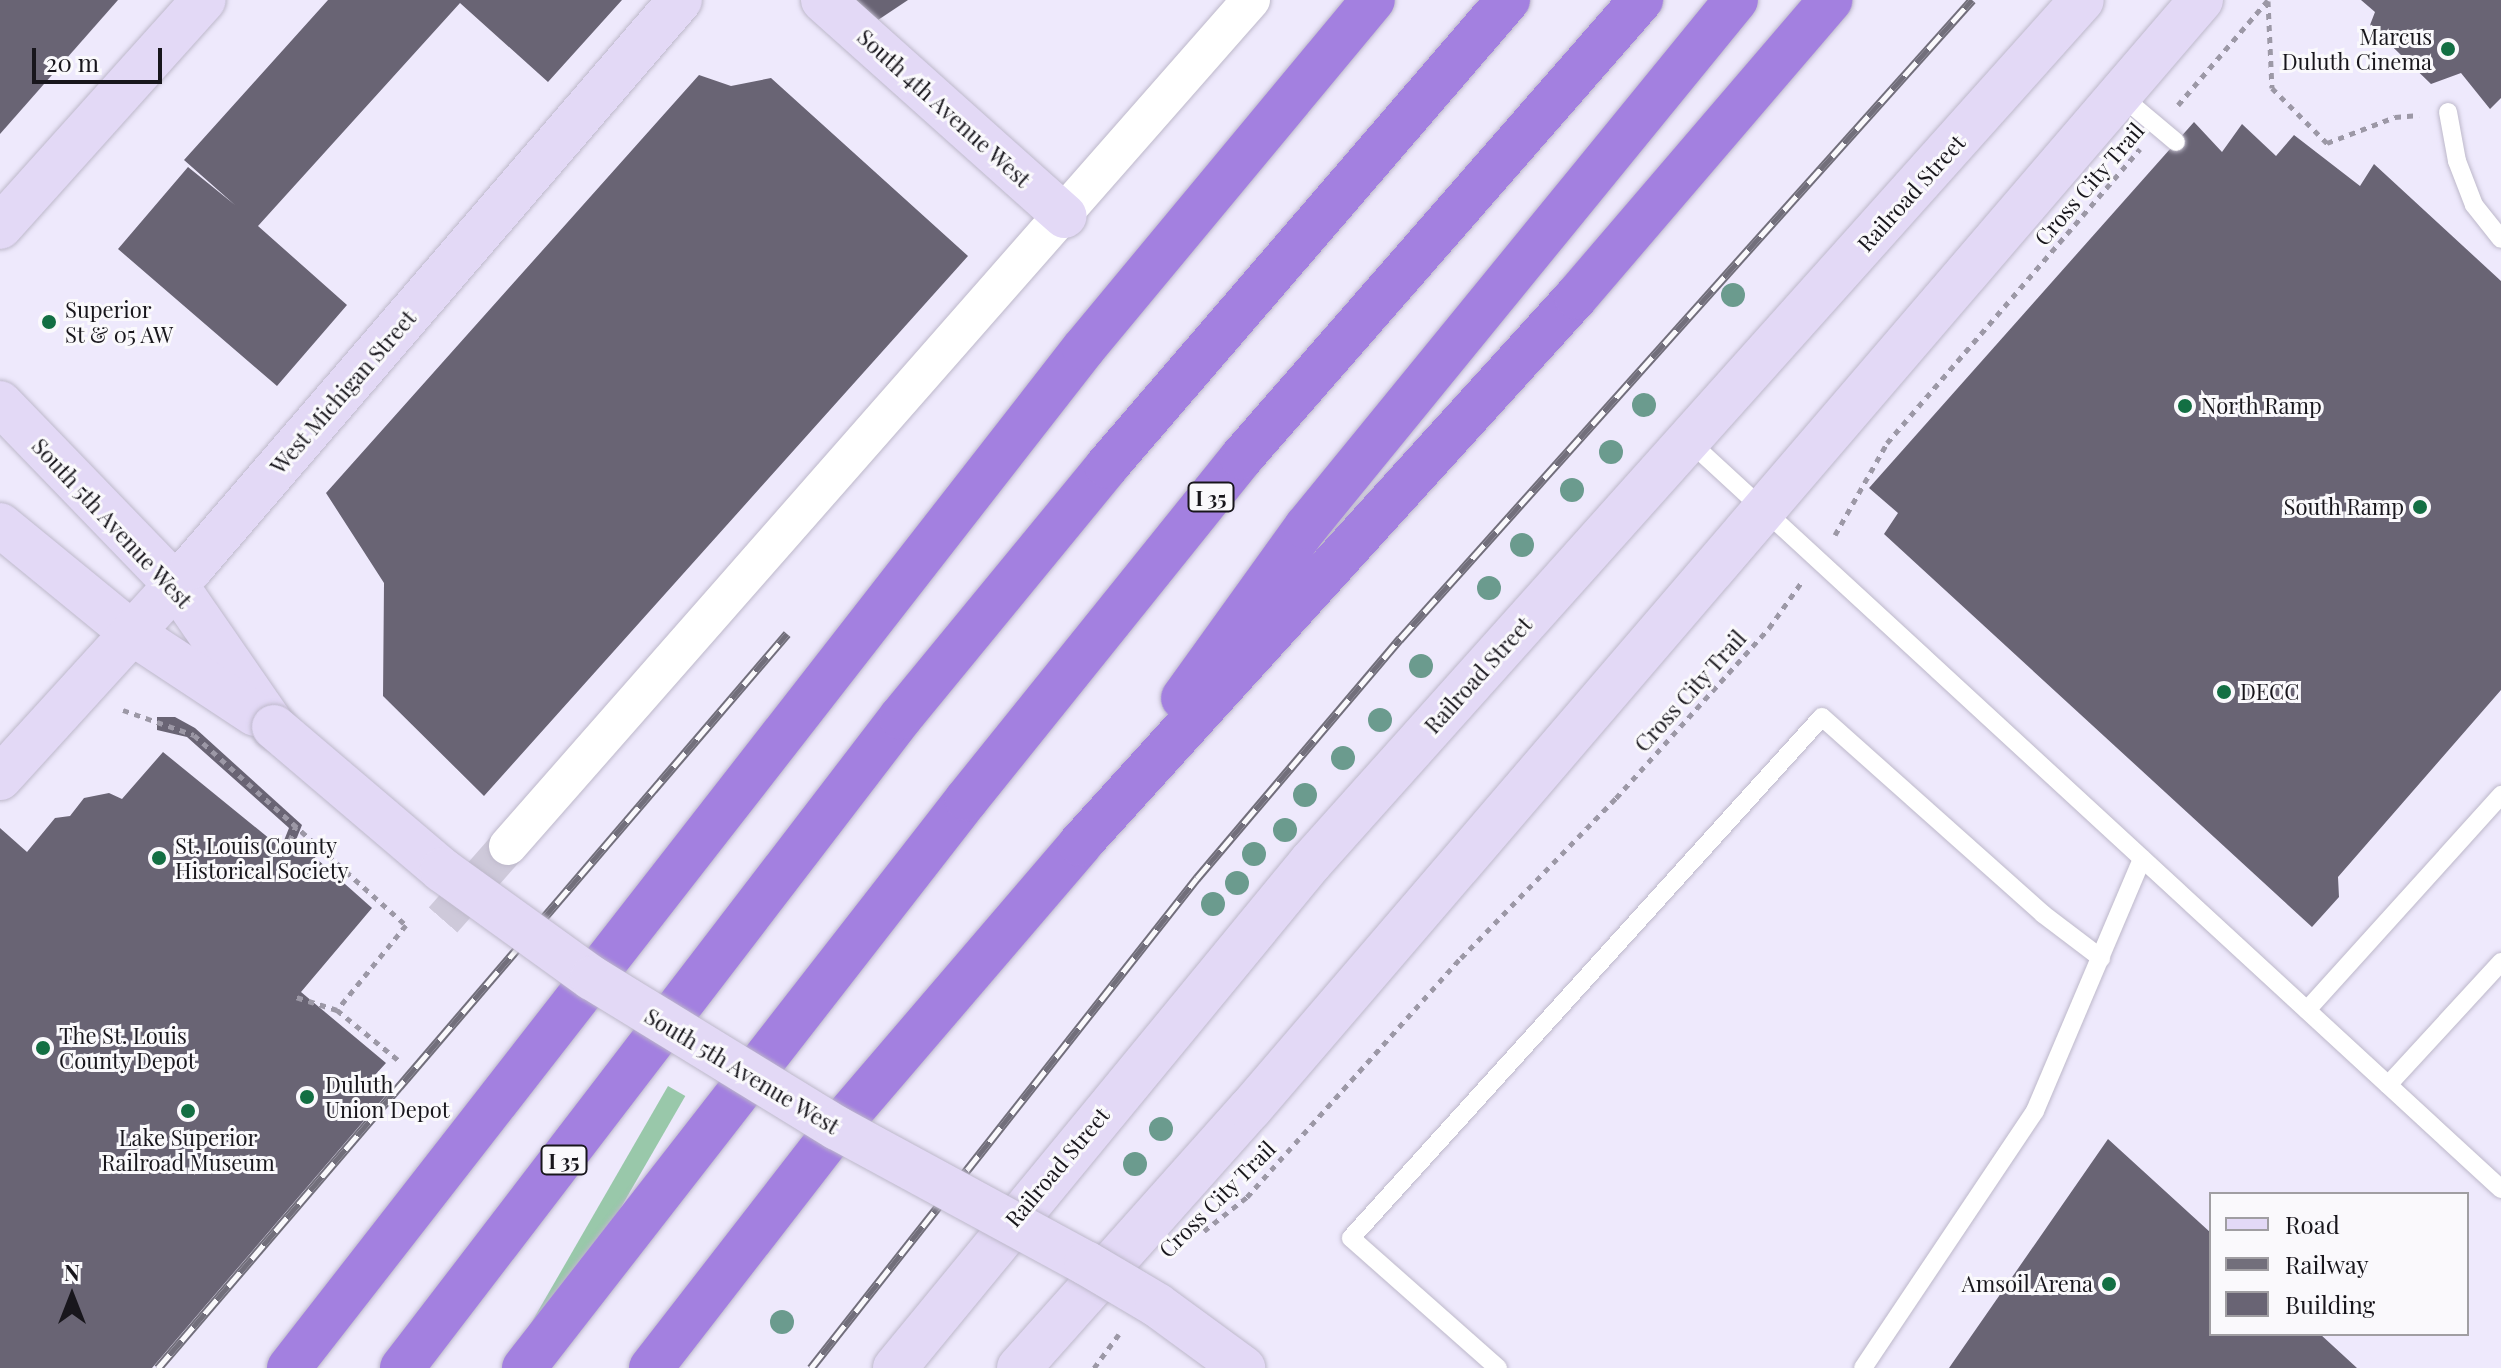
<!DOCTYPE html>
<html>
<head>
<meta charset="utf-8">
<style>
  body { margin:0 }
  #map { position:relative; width:2501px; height:1368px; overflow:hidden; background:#eee9fc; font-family:"Playfair Display",serif }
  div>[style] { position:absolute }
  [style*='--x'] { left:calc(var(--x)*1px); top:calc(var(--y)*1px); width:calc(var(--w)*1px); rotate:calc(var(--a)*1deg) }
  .green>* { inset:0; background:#99c8aa; transform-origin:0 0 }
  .building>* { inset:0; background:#696474 }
  .street-tunnel>* { height:38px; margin-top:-19px; transform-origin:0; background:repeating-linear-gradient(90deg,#cec9da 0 38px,transparent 0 57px) }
  .path>* { height:5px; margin-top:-2.5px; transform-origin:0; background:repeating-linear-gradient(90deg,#9c98a6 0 6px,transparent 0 12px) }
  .roads { filter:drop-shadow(0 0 2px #bdb8ca) drop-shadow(0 0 2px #bdb8ca) }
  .lane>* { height:18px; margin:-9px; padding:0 9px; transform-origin:9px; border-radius:9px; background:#fff }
  .street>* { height:38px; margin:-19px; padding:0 19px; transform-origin:19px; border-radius:19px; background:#fff }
  .secondary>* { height:44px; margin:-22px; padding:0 22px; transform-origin:22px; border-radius:22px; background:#e3d9f6 }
  .highway>* { height:44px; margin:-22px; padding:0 22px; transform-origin:22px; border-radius:22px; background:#a380e0 }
  .rail>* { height:9px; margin-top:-4.5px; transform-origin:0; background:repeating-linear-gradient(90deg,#faf9fc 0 18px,#726f7b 0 36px); box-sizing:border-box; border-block:2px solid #726f7b }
  .bridges { filter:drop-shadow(0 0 2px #bdb8ca) drop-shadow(0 0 2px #bdb8ca) }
  .secondary-bridge>* { height:44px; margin:-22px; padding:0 22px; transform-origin:22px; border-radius:22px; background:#e3d9f6 }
  .trees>* { width:24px; height:24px; margin:-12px; border-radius:50%; background:#6b9b8e }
  .dots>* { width:22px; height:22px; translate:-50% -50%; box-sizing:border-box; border:4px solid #faf9fc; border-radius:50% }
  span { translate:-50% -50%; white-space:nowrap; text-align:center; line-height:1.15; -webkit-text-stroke:6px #faf9fc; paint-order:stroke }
  .shield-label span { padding:2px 6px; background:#faf9fc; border:2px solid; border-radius:6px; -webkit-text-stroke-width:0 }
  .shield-label { font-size:20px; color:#18161c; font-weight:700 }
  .poi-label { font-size:22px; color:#18161c }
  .right { translate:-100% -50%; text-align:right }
  .left { translate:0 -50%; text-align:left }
  .street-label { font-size:22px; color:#18161c }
  .legend { position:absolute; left:2209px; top:1192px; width:260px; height:144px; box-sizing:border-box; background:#faf9fc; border:2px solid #a09ea2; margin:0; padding:10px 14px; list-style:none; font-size:24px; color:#18161c }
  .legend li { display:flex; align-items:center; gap:16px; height:40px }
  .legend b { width:40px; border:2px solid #a09ea2 }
  .north { position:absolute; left:32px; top:1256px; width:80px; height:80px; -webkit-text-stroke:6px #faf9fc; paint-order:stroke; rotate:0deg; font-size:22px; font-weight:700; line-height:32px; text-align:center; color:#18161c }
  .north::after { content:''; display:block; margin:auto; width:28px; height:36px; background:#18161c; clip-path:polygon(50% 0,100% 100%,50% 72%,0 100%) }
  .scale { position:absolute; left:32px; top:48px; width:130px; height:36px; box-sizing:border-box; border:4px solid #18161c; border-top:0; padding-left:10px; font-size:24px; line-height:28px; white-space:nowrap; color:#18161c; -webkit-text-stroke:6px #faf9fc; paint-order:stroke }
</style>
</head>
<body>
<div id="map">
  <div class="green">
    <i style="left:668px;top:1086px;width:20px;height:357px;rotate:30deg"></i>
  </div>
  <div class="building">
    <i style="clip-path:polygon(0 0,118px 0,0 134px)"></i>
    <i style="clip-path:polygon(328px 0,622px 0,548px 82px,460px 3px,258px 226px,347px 305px,277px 386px,118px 249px,188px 167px,235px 205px,184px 160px)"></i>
    <i style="clip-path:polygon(856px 0,908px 0,878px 20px)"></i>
    <i style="clip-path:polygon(2361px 0,2501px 0,2501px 98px,2490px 109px,2461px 73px,2431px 84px,2370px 25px,2375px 12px)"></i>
    <i style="clip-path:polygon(699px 75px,731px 86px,771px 78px,968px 256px,484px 796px,383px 696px,384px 583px,326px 493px)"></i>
    <i style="clip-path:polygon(2194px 122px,2222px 152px,2242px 124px,2276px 156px,2294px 135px,2360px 186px,2374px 164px,2501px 281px,2501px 690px,2338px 877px,2339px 897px,2312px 927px,1884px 534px,1898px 513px,1869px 488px)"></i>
    <i style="clip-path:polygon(157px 717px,175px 717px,195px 728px,302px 825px,290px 855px,300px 844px,372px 908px,301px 992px,386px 1063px,375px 1075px,392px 1088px,152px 1368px,0 1368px,0 828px,27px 852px,55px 818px,70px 816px,84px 798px,109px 793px,122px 799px,163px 752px,281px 848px,289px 828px,187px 737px,157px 730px)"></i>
    <i style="clip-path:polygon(2108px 1139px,2211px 1233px,2211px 1334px,2320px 1334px,2357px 1368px,1949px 1368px)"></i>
  </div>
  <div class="street-tunnel">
    <i style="--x:443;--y:920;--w:98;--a:-48.7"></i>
  </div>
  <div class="path">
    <i style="--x:2268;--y:1;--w:87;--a:87.4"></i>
    <i style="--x:2272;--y:88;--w:78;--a:45"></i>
    <i style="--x:2327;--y:143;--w:73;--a:-20.9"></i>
    <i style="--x:2395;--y:117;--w:24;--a:-5"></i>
    <i style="--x:2178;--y:105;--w:138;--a:-49.4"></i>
    <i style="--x:1835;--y:535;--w:106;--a:-60.5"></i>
    <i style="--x:1887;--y:443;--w:388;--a:-49.3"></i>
    <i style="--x:123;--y:710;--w:75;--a:19.4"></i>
    <i style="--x:194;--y:735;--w:285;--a:41.9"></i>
    <i style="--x:406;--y:925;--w:109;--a:129.1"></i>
    <i style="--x:337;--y:1010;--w:43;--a:-162.4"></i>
    <i style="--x:285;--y:852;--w:28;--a:-67"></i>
    <i style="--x:337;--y:1010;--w:79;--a:39.3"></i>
    <i style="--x:1204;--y:1231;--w:55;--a:-38.3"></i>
    <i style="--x:1247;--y:1197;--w:321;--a:-48.2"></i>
    <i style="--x:1461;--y:958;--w:223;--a:-45.9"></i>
    <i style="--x:1616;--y:798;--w:229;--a:-48"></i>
    <i style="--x:1769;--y:628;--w:55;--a:-54.6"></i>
    <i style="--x:1094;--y:1368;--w:42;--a:-53.7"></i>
  </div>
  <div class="roads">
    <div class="lane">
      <i style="--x:2120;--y:95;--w:73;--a:40"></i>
      <i style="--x:2448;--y:112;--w:50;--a:79.6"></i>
      <i style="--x:2457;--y:161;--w:47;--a:68.9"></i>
      <i style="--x:2474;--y:205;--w:43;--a:51.5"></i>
      <i style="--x:1689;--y:441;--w:1104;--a:42.65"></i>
      <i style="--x:2307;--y:1010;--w:290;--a:-47.9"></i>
      <i style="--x:2388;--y:1085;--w:167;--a:-47.4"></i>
      <i style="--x:1498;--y:1368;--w:196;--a:-138.5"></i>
      <i style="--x:1351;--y:1238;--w:702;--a:-47.89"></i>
      <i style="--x:1822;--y:717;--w:296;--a:41.7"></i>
      <i style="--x:2043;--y:914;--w:73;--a:37.2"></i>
      <i style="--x:1863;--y:1368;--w:309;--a:-56.2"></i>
      <i style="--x:2035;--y:1111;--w:274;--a:-67"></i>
    </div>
    <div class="street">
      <i style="--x:508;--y:846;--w:1126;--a:-48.71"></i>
    </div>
    <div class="secondary">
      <i style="--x:823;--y:0;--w:324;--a:41.8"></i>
      <i style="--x:0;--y:227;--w:305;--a:-48.1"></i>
      <i style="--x:0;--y:403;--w:253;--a:46"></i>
      <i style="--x:176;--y:585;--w:173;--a:55.4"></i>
      <i style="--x:0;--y:525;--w:171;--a:39.3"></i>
      <i style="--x:132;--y:633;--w:147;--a:33.4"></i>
      <i style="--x:0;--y:778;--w:285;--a:-47.7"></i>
      <i style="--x:192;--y:567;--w:748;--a:-49.28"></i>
      <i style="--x:895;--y:1368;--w:655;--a:-50.58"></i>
      <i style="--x:1311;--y:862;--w:1156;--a:-48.19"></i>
      <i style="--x:1019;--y:1368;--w:347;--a:-48.3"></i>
      <i style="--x:1250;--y:1109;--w:1461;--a:-49.39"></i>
    </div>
    <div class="highway">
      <i style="--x:1183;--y:698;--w:211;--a:-54.3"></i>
      <i style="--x:1306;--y:527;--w:680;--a:-50.79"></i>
      <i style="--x:289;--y:1368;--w:1293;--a:-52.07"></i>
      <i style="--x:1084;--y:348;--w:452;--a:-50.3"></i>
      <i style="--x:402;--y:1368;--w:820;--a:-52.53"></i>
      <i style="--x:901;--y:717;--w:325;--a:-50.6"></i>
      <i style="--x:1107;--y:466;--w:615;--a:-49.29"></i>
      <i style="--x:524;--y:1368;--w:721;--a:-52.1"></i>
      <i style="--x:967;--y:799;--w:439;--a:-51.2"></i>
      <i style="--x:1242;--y:457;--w:607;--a:-48.88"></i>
      <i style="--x:651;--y:1368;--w:304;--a:-52.2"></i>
      <i style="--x:837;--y:1128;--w:374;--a:-49.4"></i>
      <i style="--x:1080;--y:844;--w:738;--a:-47.8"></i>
      <i style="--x:1576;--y:297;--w:391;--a:-49.4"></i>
    </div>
  </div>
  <div class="rail">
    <i style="--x:158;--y:1368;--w:967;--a:-49.41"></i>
    <i style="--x:811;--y:1368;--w:624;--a:-51.77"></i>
    <i style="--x:1197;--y:878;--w:314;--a:-49.7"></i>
    <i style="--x:1400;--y:639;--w:858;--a:-48.17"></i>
  </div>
  <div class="bridges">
    <div class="secondary-bridge">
      <i style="--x:274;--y:727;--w:221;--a:40.4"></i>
      <i style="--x:442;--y:870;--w:185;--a:35.8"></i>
      <i style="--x:592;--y:978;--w:287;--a:31.5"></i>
      <i style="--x:837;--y:1128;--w:283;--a:28.5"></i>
      <i style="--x:1086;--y:1263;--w:82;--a:30.6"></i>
      <i style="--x:1157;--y:1305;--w:107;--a:36.2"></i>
    </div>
  </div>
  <div class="trees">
    <i style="left:1733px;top:295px"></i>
    <i style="left:1644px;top:405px"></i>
    <i style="left:1611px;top:452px"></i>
    <i style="left:1572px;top:490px"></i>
    <i style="left:1522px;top:545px"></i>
    <i style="left:1489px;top:588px"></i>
    <i style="left:1421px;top:666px"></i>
    <i style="left:1380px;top:720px"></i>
    <i style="left:1343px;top:758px"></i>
    <i style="left:1305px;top:795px"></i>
    <i style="left:1285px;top:830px"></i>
    <i style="left:1254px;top:854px"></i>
    <i style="left:1237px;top:883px"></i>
    <i style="left:1213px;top:904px"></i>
    <i style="left:1161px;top:1129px"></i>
    <i style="left:1135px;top:1164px"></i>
    <i style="left:782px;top:1322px"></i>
  </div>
  <div class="dots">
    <i style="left:2448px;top:49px;background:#136f43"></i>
    <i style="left:49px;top:322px;background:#136f43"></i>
    <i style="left:2185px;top:406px;background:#136f43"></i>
    <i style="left:2420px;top:507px;background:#136f43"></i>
    <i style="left:2224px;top:692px;background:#136f43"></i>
    <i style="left:159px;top:858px;background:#136f43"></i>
    <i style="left:43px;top:1048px;background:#136f43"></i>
    <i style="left:307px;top:1097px;background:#136f43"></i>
    <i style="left:188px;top:1111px;background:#136f43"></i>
    <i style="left:2109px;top:1284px;background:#136f43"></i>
  </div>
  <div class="shield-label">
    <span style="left:1211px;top:497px">I 35</span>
    <span style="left:564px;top:1160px">I 35</span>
  </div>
  <div class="poi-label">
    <span class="right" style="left:2432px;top:49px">Marcus<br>Duluth Cinema</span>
    <span class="left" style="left:65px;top:322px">Superior<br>St &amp; 05 AW</span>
    <span class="left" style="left:2201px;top:406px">North Ramp</span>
    <span class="right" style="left:2404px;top:507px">South Ramp</span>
    <span class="left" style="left:2240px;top:692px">DECC</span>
    <span class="left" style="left:175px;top:858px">St. Louis County<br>Historical Society</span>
    <span class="left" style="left:59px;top:1048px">The St. Louis<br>County Depot</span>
    <span class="left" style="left:325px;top:1097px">Duluth<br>Union Depot</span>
    <span style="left:188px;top:1150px">Lake Superior<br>Railroad Museum</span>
    <span class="right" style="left:2093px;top:1284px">Amsoil Arena</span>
  </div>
  <div class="street-label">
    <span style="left:944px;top:108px;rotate:42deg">South 4th Avenue West</span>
    <span style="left:2089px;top:184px;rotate:-49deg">Cross City Trail</span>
    <span style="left:1911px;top:193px;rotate:-48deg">Railroad Street</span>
    <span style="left:343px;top:392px;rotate:-49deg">West Michigan Street</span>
    <span style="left:112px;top:523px;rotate:47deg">South 5th Avenue West</span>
    <span style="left:1478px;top:675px;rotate:-48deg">Railroad Street</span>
    <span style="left:1690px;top:691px;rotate:-48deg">Cross City Trail</span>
    <span style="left:742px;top:1071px;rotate:31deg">South 5th Avenue West</span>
    <span style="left:1057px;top:1167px;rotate:-50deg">Railroad Street</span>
    <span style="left:1217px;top:1199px;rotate:-45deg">Cross City Trail</span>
  </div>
  <ul class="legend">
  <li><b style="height:10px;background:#e3d9f6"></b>Road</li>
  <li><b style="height:10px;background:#726f7b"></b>Railway</li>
  <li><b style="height:22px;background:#696474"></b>Building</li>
  </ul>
  <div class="north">N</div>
  <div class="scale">20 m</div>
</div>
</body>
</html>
